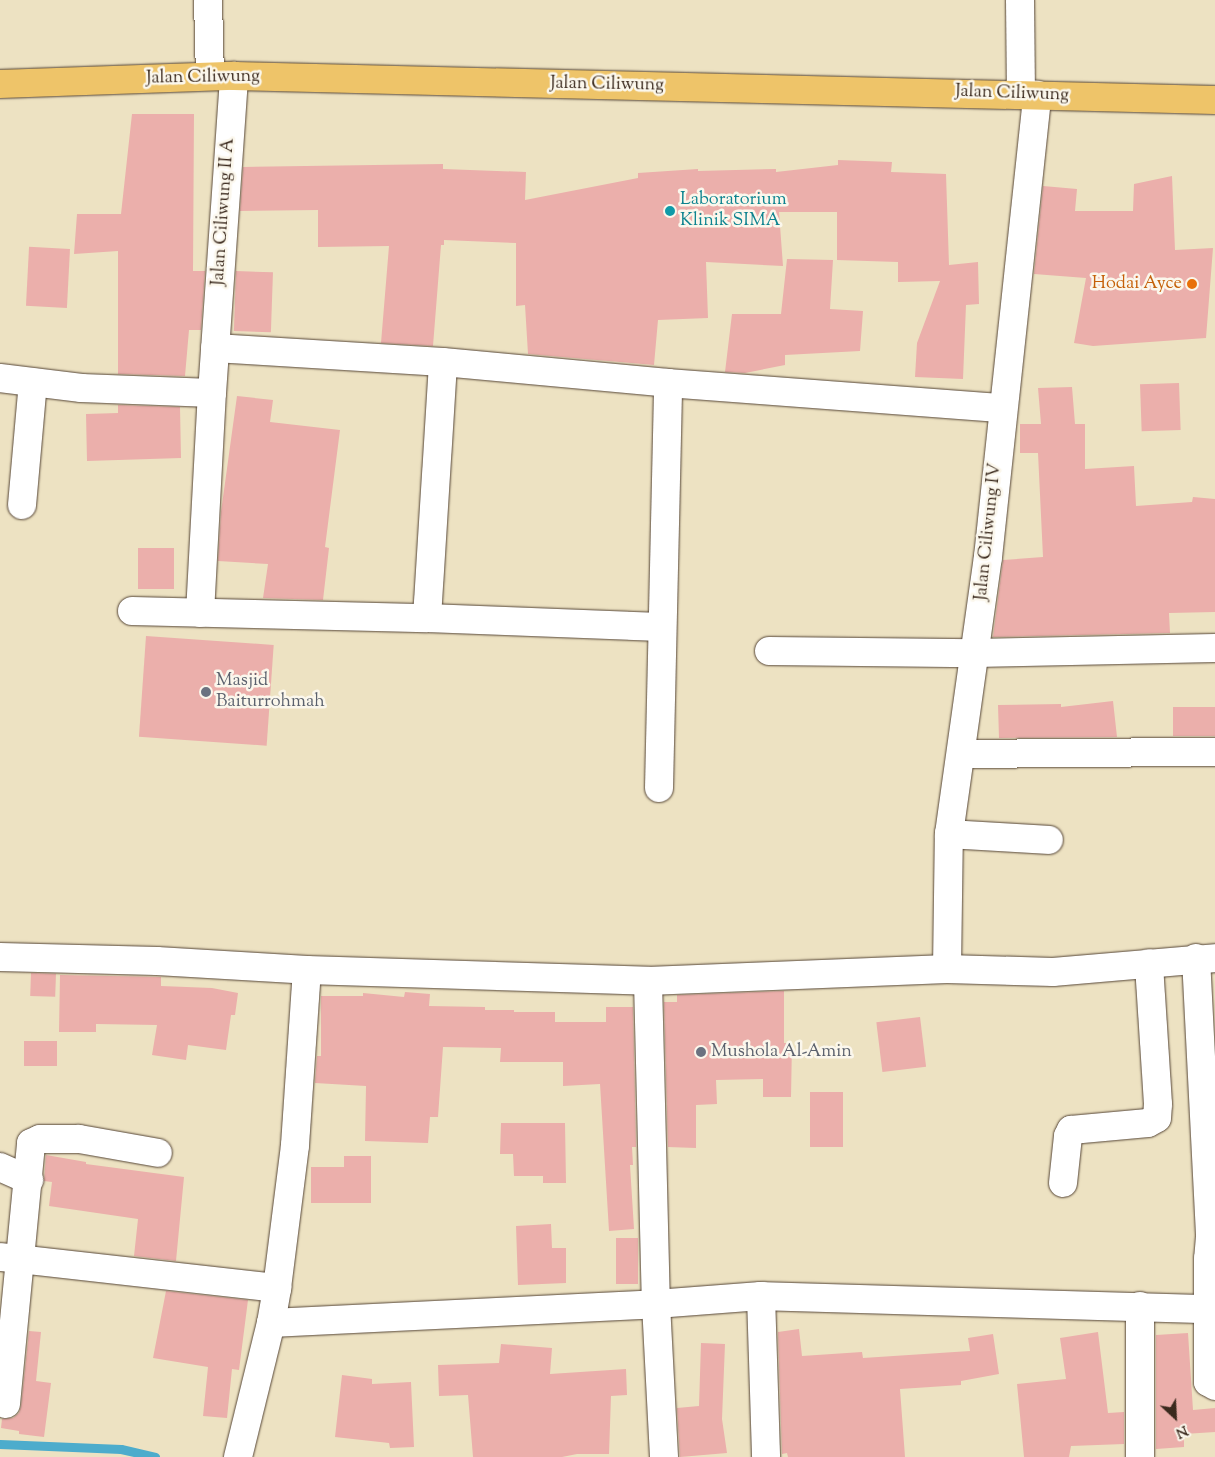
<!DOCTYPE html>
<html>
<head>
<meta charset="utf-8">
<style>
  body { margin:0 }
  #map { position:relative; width:1215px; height:1457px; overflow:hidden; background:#ede2c2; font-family:"Sorts Mill Goudy",serif }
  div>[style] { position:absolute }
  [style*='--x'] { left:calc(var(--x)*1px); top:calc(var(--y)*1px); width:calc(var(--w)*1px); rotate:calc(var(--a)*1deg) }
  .stream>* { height:9px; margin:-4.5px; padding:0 4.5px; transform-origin:4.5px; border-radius:4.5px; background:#4daccc }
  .building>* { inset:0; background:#ebafab; transform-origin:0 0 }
  .roads { filter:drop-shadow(0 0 1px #564637) drop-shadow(0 0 1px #564637) }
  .minor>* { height:28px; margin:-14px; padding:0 14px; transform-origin:14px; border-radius:14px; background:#fff }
  .primary>* { height:28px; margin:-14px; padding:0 14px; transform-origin:14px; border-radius:14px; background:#eec469 }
  .dots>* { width:14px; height:14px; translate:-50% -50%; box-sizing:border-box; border:2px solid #fbf7ec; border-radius:50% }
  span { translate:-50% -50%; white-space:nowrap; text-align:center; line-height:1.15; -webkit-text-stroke:5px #fbf7ec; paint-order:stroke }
  .street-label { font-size:18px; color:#3b2a1e }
  .culture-label { font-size:18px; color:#0d838f }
  .left { translate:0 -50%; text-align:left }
  .food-label { font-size:18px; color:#c56008 }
  .right { translate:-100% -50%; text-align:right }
  .worship-label { font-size:18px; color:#5b616d }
  .north { position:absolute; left:1150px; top:1392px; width:50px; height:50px; -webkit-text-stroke:4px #fbf7ec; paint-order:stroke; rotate:155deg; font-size:14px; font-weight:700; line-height:20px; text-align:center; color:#3b2a1e }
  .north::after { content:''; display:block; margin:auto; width:18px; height:22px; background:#3b2a1e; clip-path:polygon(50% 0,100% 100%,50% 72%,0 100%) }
</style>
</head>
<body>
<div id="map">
  <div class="stream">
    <i style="--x:0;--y:1444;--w:121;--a:2.4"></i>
    <i style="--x:121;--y:1449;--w:35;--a:13"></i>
  </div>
  <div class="building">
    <i style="clip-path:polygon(132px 114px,194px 114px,193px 271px,205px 271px,201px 330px,189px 330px,185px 376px,118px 374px,118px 251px,74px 254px,77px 214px,121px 214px)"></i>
    <i style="clip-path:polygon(838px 160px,892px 162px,891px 172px,946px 174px,949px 265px,978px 262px,979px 304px,966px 305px,963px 379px,915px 377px,917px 343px,940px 281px,898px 282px,898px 262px,837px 260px,837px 212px,779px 212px,783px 266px,706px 262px,708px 318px,658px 320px,654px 365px,528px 354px,525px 305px,516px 306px,516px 243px,444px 240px,444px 245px,441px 245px,433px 346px,381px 343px,389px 246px,318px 247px,318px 210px,240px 211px,243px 167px,443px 164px,443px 169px,526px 172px,525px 200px,638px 178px,638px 173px,698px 169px,698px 171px,776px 169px,776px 172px,838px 165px)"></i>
    <i style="clip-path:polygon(1172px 176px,1175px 250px,1213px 248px,1206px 338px,1093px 346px,1074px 343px,1086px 278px,1034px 274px,1043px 186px,1077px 189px,1075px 211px,1133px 211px,1134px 184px)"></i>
    <i style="left:70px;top:249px;width:59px;height:41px;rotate:93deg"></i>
    <i style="clip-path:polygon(787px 259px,833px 260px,830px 309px,863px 311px,860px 351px,785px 355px,785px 365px,745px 373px,725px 372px,732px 314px,781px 314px)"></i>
    <i style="left:236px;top:271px;width:37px;height:60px;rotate:2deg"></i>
    <i style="left:1179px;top:383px;width:47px;height:39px;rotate:88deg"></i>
    <i style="clip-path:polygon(1072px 387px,1075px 424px,1085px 424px,1085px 469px,1134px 466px,1136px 506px,1192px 502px,1193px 497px,1215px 499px,1215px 612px,1169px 613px,1170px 633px,993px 637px,1003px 560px,1043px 557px,1038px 453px,1020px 453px,1020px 424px,1041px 424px,1038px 388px)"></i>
    <i style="clip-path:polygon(237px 396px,273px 400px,270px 422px,340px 430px,325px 547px,329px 548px,323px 600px,263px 598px,268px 564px,218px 561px,221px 512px)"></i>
    <i style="clip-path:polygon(118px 405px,180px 407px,181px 458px,87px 461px,86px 414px,118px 413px)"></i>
    <i style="left:174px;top:548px;width:41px;height:36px;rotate:90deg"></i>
    <i style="left:146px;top:636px;width:128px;height:101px;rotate:4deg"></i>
    <i style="clip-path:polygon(1113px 701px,1117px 737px,999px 738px,998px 705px,1061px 704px,1061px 707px)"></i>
    <i style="left:1215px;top:707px;width:29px;height:42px;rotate:90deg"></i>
    <i style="left:31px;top:973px;width:25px;height:23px;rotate:2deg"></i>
    <i style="clip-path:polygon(60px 975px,161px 977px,161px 986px,212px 988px,238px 993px,235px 1015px,231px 1015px,226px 1050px,188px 1045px,186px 1060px,152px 1055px,157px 1025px,96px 1024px,96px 1032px,59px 1032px)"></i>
    <i style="clip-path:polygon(784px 991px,784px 1043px,792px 1043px,791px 1097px,763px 1097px,763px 1079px,716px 1080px,717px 1104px,696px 1105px,696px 1148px,668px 1147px,664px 1002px,677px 1002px,677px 995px)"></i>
    <i style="clip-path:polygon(405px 992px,430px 994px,429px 1006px,485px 1007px,485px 1010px,514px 1010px,514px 1012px,555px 1012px,555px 1022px,606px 1022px,606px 1007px,633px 1007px,636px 1147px,632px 1147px,633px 1165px,630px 1165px,634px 1229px,609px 1231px,600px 1084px,563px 1086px,563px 1062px,500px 1062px,501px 1048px,443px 1047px,438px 1117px,430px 1117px,428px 1143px,365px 1141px,366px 1086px,315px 1083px,317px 1056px,321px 1056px,321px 996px,363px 996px,363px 993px,404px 997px)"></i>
    <i style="left:920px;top:1017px;width:50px;height:44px;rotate:83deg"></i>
    <i style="left:24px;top:1041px;width:33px;height:25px"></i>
    <i style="left:810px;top:1092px;width:33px;height:55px"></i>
    <i style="clip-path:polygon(501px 1123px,565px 1123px,566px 1183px,543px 1183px,543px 1176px,514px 1176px,513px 1154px,500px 1154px)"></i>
    <i style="clip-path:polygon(46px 1155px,86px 1162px,86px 1164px,184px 1177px,176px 1261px,134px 1256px,138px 1219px,49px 1206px,52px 1182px,44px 1181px)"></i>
    <i style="clip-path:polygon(344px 1156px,371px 1156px,371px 1203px,311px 1203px,311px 1167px,344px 1167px)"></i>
    <i style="clip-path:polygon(551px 1224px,552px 1248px,566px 1248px,566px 1283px,518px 1285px,516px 1226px)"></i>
    <i style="left:616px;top:1238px;width:22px;height:46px"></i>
    <i style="clip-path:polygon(166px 1291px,248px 1300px,239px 1370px,232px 1369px,227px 1418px,203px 1416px,208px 1367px,153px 1358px)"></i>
    <i style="clip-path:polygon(799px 1329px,802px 1356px,862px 1352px,863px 1358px,970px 1351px,968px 1338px,993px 1334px,999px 1374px,961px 1381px,961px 1385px,900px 1389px,905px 1457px,788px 1457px,787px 1453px,782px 1454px,778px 1332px)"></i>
    <i style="clip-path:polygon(29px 1331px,41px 1332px,36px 1381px,51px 1383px,44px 1437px,19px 1434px,19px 1431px,1px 1428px,2px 1419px,13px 1418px,19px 1413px,21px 1406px)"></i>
    <i style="clip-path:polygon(1098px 1332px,1108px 1413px,1124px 1412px,1124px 1444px,1071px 1446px,1069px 1457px,1024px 1457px,1017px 1384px,1066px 1379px,1060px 1338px)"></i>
    <i style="clip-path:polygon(1188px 1333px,1193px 1410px,1215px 1408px,1215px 1432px,1184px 1434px,1184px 1447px,1156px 1449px,1156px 1335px)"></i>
    <i style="clip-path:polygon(701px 1343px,725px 1344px,722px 1419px,727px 1453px,680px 1457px,677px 1408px,699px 1406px)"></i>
    <i style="clip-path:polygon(501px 1344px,552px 1348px,550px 1374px,626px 1369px,627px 1395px,611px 1396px,609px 1454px,577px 1454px,562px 1457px,473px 1457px,468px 1395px,439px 1396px,438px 1365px,499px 1363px)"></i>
    <i style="clip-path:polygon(342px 1375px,372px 1379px,372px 1384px,411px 1382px,414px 1447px,390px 1448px,389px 1443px,335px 1437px)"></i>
  </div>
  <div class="roads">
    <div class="minor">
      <i style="--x:208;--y:0;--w:76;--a:88.5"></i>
      <i style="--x:1020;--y:0;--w:94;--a:89.4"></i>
      <i style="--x:215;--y:348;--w:228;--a:3.5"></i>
      <i style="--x:443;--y:362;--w:226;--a:5.3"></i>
      <i style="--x:668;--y:383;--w:335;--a:4.3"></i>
      <i style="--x:0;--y:378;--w:82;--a:7"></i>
      <i style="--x:81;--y:388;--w:131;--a:2.2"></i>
      <i style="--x:22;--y:505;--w:123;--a:-84.9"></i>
      <i style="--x:132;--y:611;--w:295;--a:1.4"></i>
      <i style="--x:427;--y:618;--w:234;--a:2.2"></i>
      <i style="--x:200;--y:613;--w:220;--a:-86.9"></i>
      <i style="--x:212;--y:393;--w:318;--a:-86"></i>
      <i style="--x:427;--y:618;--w:256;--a:-86.4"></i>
      <i style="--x:769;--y:651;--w:206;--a:0.6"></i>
      <i style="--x:975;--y:653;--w:240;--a:-1.2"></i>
      <i style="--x:961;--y:754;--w:254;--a:-0.5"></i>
      <i style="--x:659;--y:788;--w:405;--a:-88.7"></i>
      <i style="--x:949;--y:834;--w:100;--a:3.4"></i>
      <i style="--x:0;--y:957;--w:157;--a:1.5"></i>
      <i style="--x:157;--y:961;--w:150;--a:3.4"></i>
      <i style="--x:307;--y:970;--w:341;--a:1.8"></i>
      <i style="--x:648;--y:981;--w:299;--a:-2.3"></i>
      <i style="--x:947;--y:969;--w:106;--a:1.6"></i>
      <i style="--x:1053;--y:972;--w:163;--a:-4.9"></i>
      <i style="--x:1196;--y:958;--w:279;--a:87.1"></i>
      <i style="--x:947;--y:969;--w:135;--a:-89.2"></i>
      <i style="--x:949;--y:834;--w:280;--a:-82"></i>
      <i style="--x:988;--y:557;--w:465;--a:-83.9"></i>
      <i style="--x:648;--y:981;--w:323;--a:88.6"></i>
      <i style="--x:656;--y:1304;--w:153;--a:87"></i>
      <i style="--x:0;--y:1167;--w:32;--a:24"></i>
      <i style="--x:1063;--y:1183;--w:47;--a:-83.9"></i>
      <i style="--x:1068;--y:1136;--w:7;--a:-63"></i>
      <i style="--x:1071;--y:1130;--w:77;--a:-5.2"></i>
      <i style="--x:1148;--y:1123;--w:10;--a:-29"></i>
      <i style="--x:1157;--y:1118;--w:14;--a:-86"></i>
      <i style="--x:1158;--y:1104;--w:141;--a:-93.7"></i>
      <i style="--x:1215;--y:1238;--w:5;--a:-169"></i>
      <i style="--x:1210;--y:1237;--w:22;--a:95"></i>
      <i style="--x:1208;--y:1259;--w:123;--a:90"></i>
      <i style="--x:1208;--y:1382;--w:8;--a:30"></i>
      <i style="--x:1;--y:1257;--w:278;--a:6.4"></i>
      <i style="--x:761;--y:1296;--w:161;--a:88.2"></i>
      <i style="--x:271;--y:1323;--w:385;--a:-2.8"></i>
      <i style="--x:656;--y:1304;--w:105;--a:-4.4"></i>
      <i style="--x:761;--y:1296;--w:448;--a:1.7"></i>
      <i style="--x:6;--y:1404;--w:262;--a:-84.5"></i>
      <i style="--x:31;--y:1143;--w:10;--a:-24"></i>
      <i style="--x:40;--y:1139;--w:39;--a:0"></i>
      <i style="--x:79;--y:1139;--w:80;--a:10"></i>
      <i style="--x:238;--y:1457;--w:138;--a:-76.2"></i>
      <i style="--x:271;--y:1323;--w:36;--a:-80"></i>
      <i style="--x:277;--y:1288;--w:144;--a:-82.8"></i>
      <i style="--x:295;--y:1145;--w:175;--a:-86.1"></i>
      <i style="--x:1140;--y:1457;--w:151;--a:-90"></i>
    </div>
    <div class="primary">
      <i style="--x:0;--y:84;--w:234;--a:-2"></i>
      <i style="--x:234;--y:76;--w:981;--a:1.4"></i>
    </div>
  </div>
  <div class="dots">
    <i style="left:670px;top:211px;background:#0f9aa8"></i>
    <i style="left:1192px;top:284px;background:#e8710a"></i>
    <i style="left:206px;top:692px;background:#6b7280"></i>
    <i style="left:701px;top:1052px;background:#6b7280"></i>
  </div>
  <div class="street-label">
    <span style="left:203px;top:78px;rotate:-1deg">Jalan Ciliwung</span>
    <span style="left:607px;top:85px;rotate:1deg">Jalan Ciliwung</span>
    <span style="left:1012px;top:94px;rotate:2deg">Jalan Ciliwung</span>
    <span style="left:224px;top:212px;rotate:-86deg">Jalan Ciliwung II A</span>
    <span style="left:989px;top:532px;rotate:-84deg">Jalan Ciliwung IV</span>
  </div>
  <div class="culture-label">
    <span class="left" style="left:680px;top:211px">Laboratorium<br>Klinik SIMA</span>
  </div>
  <div class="food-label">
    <span class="right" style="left:1182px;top:284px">Hodai Ayce</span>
  </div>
  <div class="worship-label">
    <span class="left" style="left:216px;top:692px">Masjid<br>Baiturrohmah</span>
    <span class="left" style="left:711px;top:1052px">Mushola Al-Amin</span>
  </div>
  <div class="north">N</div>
</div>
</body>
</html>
